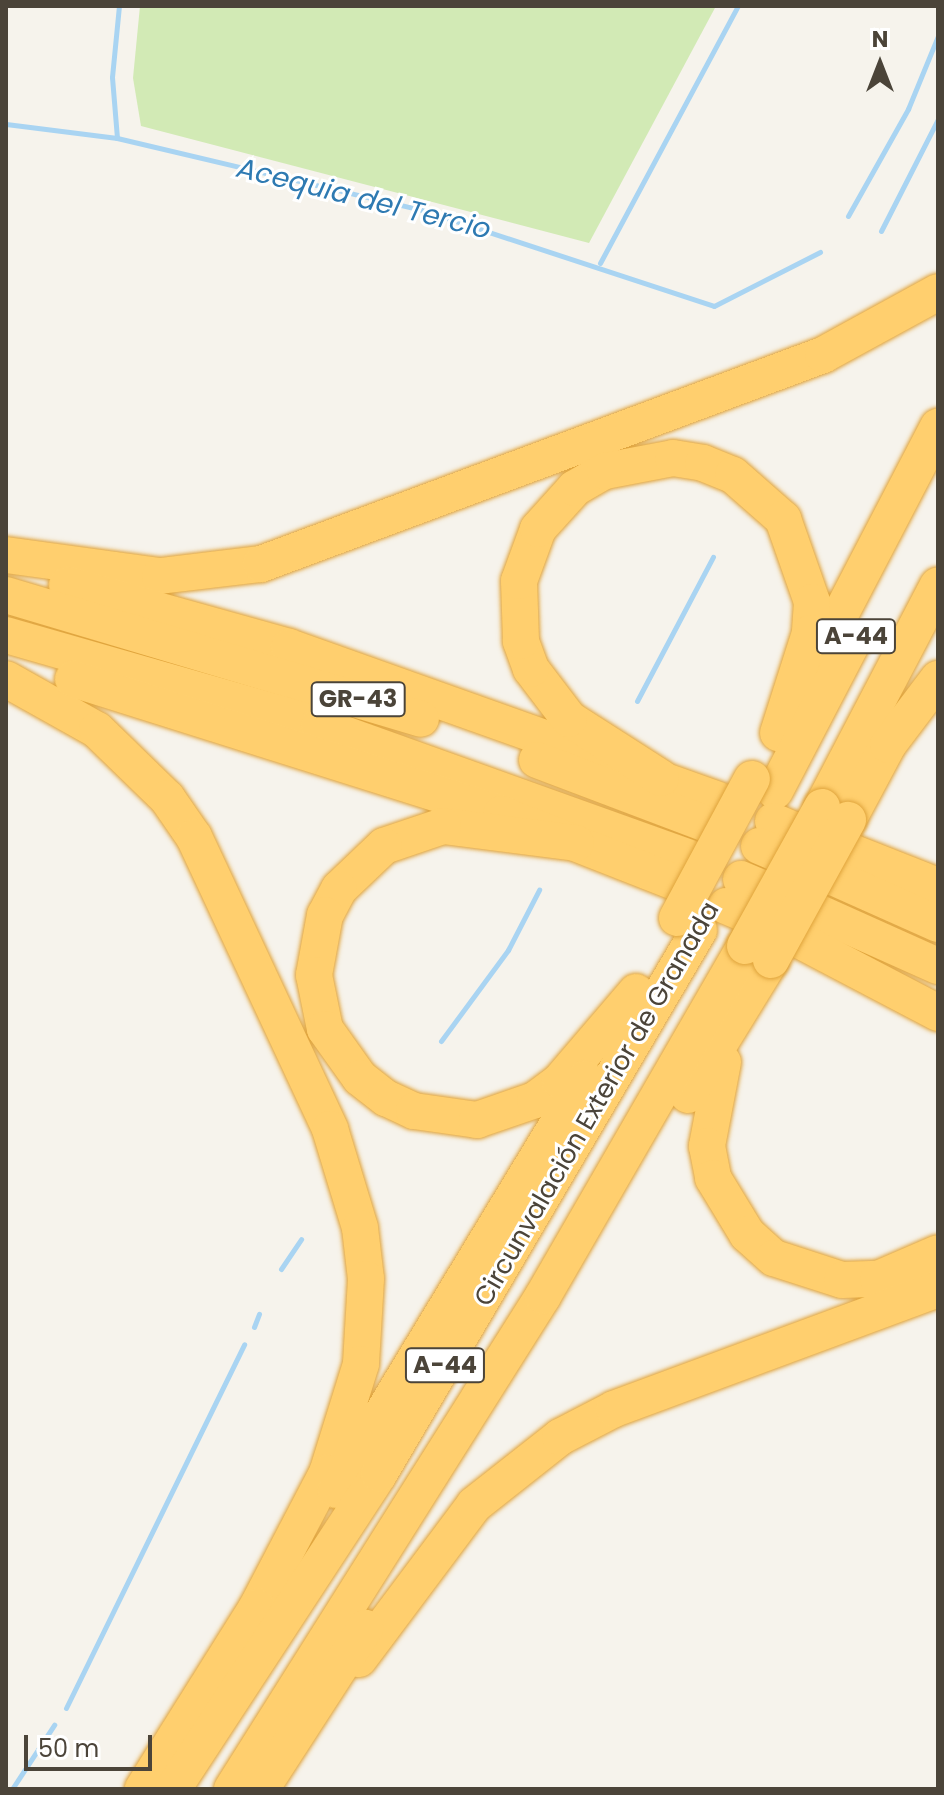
<!DOCTYPE html>
<html>
<head>
<meta charset="utf-8">
<style>
  body { margin:0 }
  #map { position:relative; width:944px; height:1795px; overflow:hidden; background:#f6f3ec; font-family:Poppins,sans-serif }
  div>[style] { position:absolute }
  [style*='--x'] { left:calc(var(--x)*1px); top:calc(var(--y)*1px); width:calc(var(--w)*1px); rotate:calc(var(--a)*1deg) }
  .green>* { inset:0; background:#d2eab5 }
  .stream>* { height:5px; margin:-2.5px; padding:0 2.5px; transform-origin:2.5px; border-radius:2.5px; background:#a9d4f2 }
  .roads { filter:drop-shadow(0 0 2px #e0a43c) drop-shadow(0 0 2px #e0a43c) }
  .motorway>* { height:36px; margin:-18px; padding:0 18px; transform-origin:18px; border-radius:18px; background:#ffcf6e }
  .bridges { filter:drop-shadow(0 0 2px #e0a43c) drop-shadow(0 0 2px #e0a43c) }
  .motorway-bridge>* { height:36px; margin:-18px; padding:0 18px; transform-origin:18px; border-radius:18px; background:#ffcf6e }
  span { translate:-50% -50%; white-space:nowrap; text-align:center; line-height:1.15; -webkit-text-stroke:6px #fff; paint-order:stroke }
  .shield-label span { padding:2px 6px; background:#fff; border:2px solid; border-radius:6px; -webkit-text-stroke-width:0 }
  .shield-label { font-size:24px; color:#4b4439; font-weight:700 }
  .street-label { font-size:26px; color:#4b4439 }
  .water-label { font-size:28px; color:#2e7ab2; font-style:italic }
  .frame { position:absolute; inset:0; border:8px solid #4b4439; pointer-events:none }
  .north { position:absolute; left:840px; top:24px; width:80px; height:80px; -webkit-text-stroke:6px #fff; paint-order:stroke; rotate:0deg; font-size:22px; font-weight:700; line-height:32px; text-align:center; color:#4b4439 }
  .north::after { content:''; display:block; margin:auto; width:28px; height:36px; background:#4b4439; clip-path:polygon(50% 0,100% 100%,50% 72%,0 100%) }
  .scale { position:absolute; left:24px; top:1735px; width:128px; height:36px; box-sizing:border-box; border:4px solid #4b4439; border-top:0; padding-left:10px; font-size:24px; line-height:28px; white-space:nowrap; color:#4b4439; -webkit-text-stroke:6px #fff; paint-order:stroke }
</style>
</head>
<body>
<div id="map">
  <div class="green">
    <i style="clip-path:polygon(140px 6px,716px 6px,589px 243px,141px 126px,133px 78px)"></i>
  </div>
  <div class="stream">
    <i style="--x:6;--y:124;--w:112;--a:7.2"></i>
    <i style="--x:117;--y:138;--w:317;--a:13.3"></i>
    <i style="--x:425;--y:211;--w:304;--a:18.2"></i>
    <i style="--x:714;--y:306;--w:119;--a:-27"></i>
    <i style="--x:117;--y:138;--w:61;--a:-94.7"></i>
    <i style="--x:112;--y:77;--w:71;--a:-84.4"></i>
    <i style="--x:848;--y:216;--w:123;--a:-60.7"></i>
    <i style="--x:908;--y:109;--w:79;--a:-67.7"></i>
    <i style="--x:881;--y:231;--w:126;--a:-63"></i>
    <i style="--x:600;--y:263;--w:292;--a:-61.8"></i>
    <i style="--x:637;--y:701;--w:163;--a:-62.2"></i>
    <i style="--x:441;--y:1041;--w:113;--a:-53.6"></i>
    <i style="--x:508;--y:950;--w:68;--a:-62.7"></i>
    <i style="--x:281;--y:1269;--w:36;--a:-56"></i>
    <i style="--x:254;--y:1327;--w:14;--a:-69"></i>
    <i style="--x:66;--y:1708;--w:405;--a:-63.9"></i>
    <i style="--x:12;--y:1789;--w:77;--a:-56.7"></i>
  </div>
  <div class="roads">
    <div class="motorway">
      <i style="--x:6;--y:555;--w:155;--a:7.8"></i>
      <i style="--x:160;--y:576;--w:102;--a:-6.8"></i>
      <i style="--x:261;--y:564;--w:600;--a:-20.4"></i>
      <i style="--x:823;--y:355;--w:131;--a:-28.7"></i>
      <i style="--x:67;--y:585;--w:230;--a:15.6"></i>
      <i style="--x:289;--y:647;--w:455;--a:19.6"></i>
      <i style="--x:6;--y:595;--w:433;--a:16.6"></i>
      <i style="--x:6;--y:635;--w:326;--a:16"></i>
      <i style="--x:319;--y:725;--w:391;--a:19.7"></i>
      <i style="--x:813;--y:667;--w:271;--a:-62.5"></i>
      <i style="--x:6;--y:679;--w:104;--a:29.3"></i>
      <i style="--x:97;--y:730;--w:98;--a:44.2"></i>
      <i style="--x:167;--y:798;--w:47;--a:55.3"></i>
      <i style="--x:194;--y:837;--w:322;--a:65"></i>
      <i style="--x:330;--y:1129;--w:103;--a:73.1"></i>
      <i style="--x:360;--y:1228;--w:51;--a:83.3"></i>
      <i style="--x:366;--y:1279;--w:85;--a:93.4"></i>
      <i style="--x:361;--y:1364;--w:114;--a:107.3"></i>
      <i style="--x:327;--y:1473;--w:151;--a:117.6"></i>
      <i style="--x:257;--y:1607;--w:215;--a:122.1"></i>
      <i style="--x:73;--y:679;--w:449;--a:17.5"></i>
      <i style="--x:501;--y:814;--w:184;--a:21.4"></i>
      <i style="--x:537;--y:760;--w:178;--a:20.7"></i>
      <i style="--x:661;--y:778;--w:109;--a:-147.3"></i>
      <i style="--x:569;--y:719;--w:63;--a:-127.2"></i>
      <i style="--x:531;--y:669;--w:30;--a:-110"></i>
      <i style="--x:521;--y:641;--w:60;--a:-91.9"></i>
      <i style="--x:519;--y:581;--w:55;--a:-69.9"></i>
      <i style="--x:538;--y:529;--w:55;--a:-47.9"></i>
      <i style="--x:575;--y:488;--w:34;--a:-30"></i>
      <i style="--x:605;--y:471;--w:69;--a:-10.8"></i>
      <i style="--x:673;--y:458;--w:30;--a:9"></i>
      <i style="--x:703;--y:463;--w:32;--a:22"></i>
      <i style="--x:733;--y:475;--w:67;--a:41.3"></i>
      <i style="--x:783;--y:519;--w:88;--a:70.7"></i>
      <i style="--x:812;--y:602;--w:31;--a:94"></i>
      <i style="--x:810;--y:633;--w:105;--a:107.7"></i>
      <i style="--x:775;--y:791;--w:169;--a:-62.5"></i>
      <i style="--x:822;--y:807;--w:250;--a:-62.4"></i>
      <i style="--x:848;--y:820;--w:85;--a:-61.9"></i>
      <i style="--x:888;--y:745;--w:83;--a:-52.9"></i>
      <i style="--x:773;--y:821;--w:23;--a:23"></i>
      <i style="--x:576;--y:843;--w:134;--a:-172.7"></i>
      <i style="--x:443;--y:826;--w:62;--a:161.3"></i>
      <i style="--x:384;--y:846;--w:62;--a:136.3"></i>
      <i style="--x:339;--y:889;--w:30;--a:118"></i>
      <i style="--x:325;--y:915;--w:61;--a:100.4"></i>
      <i style="--x:314;--y:975;--w:55;--a:78.5"></i>
      <i style="--x:325;--y:1029;--w:60;--a:54.5"></i>
      <i style="--x:360;--y:1078;--w:33;--a:38"></i>
      <i style="--x:386;--y:1098;--w:31;--a:25"></i>
      <i style="--x:414;--y:1111;--w:64;--a:8.1"></i>
      <i style="--x:477;--y:1120;--w:61;--a:-19"></i>
      <i style="--x:535;--y:1100;--w:31;--a:-37"></i>
      <i style="--x:560;--y:1081;--w:117;--a:-49.5"></i>
      <i style="--x:759;--y:846;--w:23;--a:23"></i>
      <i style="--x:849;--y:851;--w:96;--a:21.5"></i>
      <i style="--x:835;--y:878;--w:113;--a:24.1"></i>
      <i style="--x:741;--y:879;--w:23;--a:23"></i>
      <i style="--x:726;--y:906;--w:23;--a:23"></i>
      <i style="--x:817;--y:912;--w:133;--a:24.1"></i>
      <i style="--x:801;--y:941;--w:155;--a:27.7"></i>
      <i style="--x:723;--y:1062;--w:86;--a:100.8"></i>
      <i style="--x:707;--y:1146;--w:33;--a:79"></i>
      <i style="--x:713;--y:1178;--w:66;--a:58.7"></i>
      <i style="--x:747;--y:1234;--w:36;--a:42"></i>
      <i style="--x:774;--y:1258;--w:71;--a:17.9"></i>
      <i style="--x:842;--y:1280;--w:36;--a:-2"></i>
      <i style="--x:878;--y:1279;--w:65;--a:-23.4"></i>
      <i style="--x:688;--y:1095;--w:158;--a:-58.4"></i>
      <i style="--x:336;--y:1490;--w:481;--a:-58.8"></i>
      <i style="--x:359;--y:1659;--w:192;--a:-53.2"></i>
      <i style="--x:474;--y:1505;--w:110;--a:-38.3"></i>
      <i style="--x:560;--y:1437;--w:61;--a:-27.4"></i>
      <i style="--x:614;--y:1409;--w:346;--a:-20.3"></i>
      <i style="--x:173;--y:1789;--w:376;--a:-56.8"></i>
      <i style="--x:379;--y:1474;--w:631;--a:-59.53"></i>
      <i style="--x:232;--y:1789;--w:583;--a:-57.75"></i>
      <i style="--x:543;--y:1296;--w:404;--a:-60"></i>
      <i style="--x:261;--y:1789;--w:192;--a:-57.1"></i>
    </div>
  </div>
  <div class="bridges">
    <div class="motorway-bridge">
      <i style="--x:677;--y:918;--w:158;--a:-61.7"></i>
      <i style="--x:745;--y:946;--w:159;--a:-61"></i>
      <i style="--x:771;--y:960;--w:160;--a:-61.2"></i>
    </div>
  </div>
  <div class="shield-label">
    <span style="left:856px;top:636px">A-44</span>
    <span style="left:358px;top:699px">GR-43</span>
    <span style="left:445px;top:1365px">A-44</span>
  </div>
  <div class="street-label">
    <span style="left:597px;top:1104px;rotate:-60deg">Circunvalación Exterior de Granada</span>
  </div>
  <div class="water-label">
    <span style="left:364px;top:199px;rotate:14deg">Acequia del Tercio</span>
  </div>
  <div class="frame"></div>
  <div class="north">N</div>
  <div class="scale">50 m</div>
</div>
</body>
</html>
